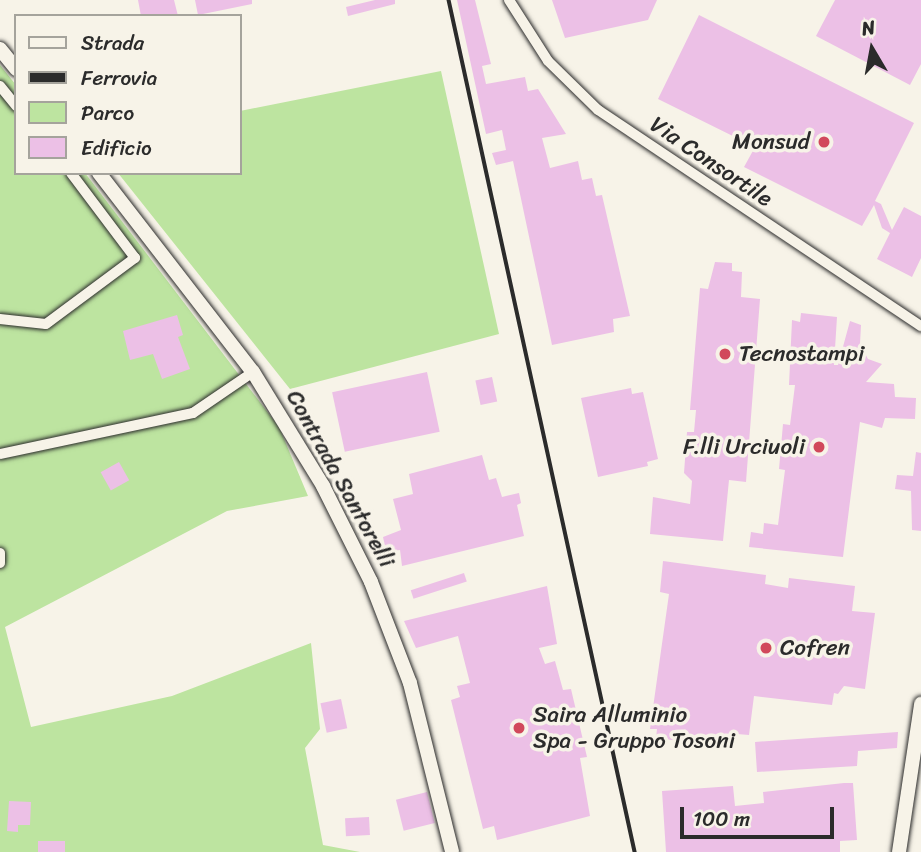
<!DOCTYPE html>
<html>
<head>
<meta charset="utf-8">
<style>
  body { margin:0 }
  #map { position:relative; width:921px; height:852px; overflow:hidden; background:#f7f3e8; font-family:Sriracha,sans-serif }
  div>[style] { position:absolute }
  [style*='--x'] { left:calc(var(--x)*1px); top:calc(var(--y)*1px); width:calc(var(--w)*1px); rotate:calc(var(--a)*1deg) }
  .green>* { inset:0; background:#bde4a0 }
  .building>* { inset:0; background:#ecc0e6; transform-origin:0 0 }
  .roads { filter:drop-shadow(0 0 2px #2b2b2b) drop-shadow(0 0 2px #2b2b2b) }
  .street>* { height:10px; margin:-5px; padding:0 5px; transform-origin:5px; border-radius:5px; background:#f7f3e8 }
  .secondary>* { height:14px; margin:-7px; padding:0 7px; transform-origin:7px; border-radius:7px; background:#f7f3e8 }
  .rail>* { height:3.5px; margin:-1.75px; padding:0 1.75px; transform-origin:1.75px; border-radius:1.75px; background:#2b2b2b }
  .dots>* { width:19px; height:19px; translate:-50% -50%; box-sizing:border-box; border:4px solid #f7f3e8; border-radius:50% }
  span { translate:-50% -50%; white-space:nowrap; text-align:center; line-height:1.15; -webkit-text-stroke:7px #f7f3e8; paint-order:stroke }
  .poi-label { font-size:23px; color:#2b2b2b }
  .right { translate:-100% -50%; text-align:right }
  .left { translate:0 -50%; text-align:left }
  .street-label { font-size:23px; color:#2b2b2b }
  .legend { position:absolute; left:14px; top:14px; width:228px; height:161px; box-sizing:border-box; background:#f7f3e8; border:2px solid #a5a39c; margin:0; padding:9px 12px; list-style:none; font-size:21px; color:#2b2b2b }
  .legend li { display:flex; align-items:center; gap:14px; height:35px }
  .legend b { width:35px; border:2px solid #a5a39c }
  .north { position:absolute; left:837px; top:14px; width:70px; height:70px; -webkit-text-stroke:5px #f7f3e8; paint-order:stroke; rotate:350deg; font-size:19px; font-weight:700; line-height:28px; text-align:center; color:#2b2b2b }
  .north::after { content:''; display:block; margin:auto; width:24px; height:32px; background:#2b2b2b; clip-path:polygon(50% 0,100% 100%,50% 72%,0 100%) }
  .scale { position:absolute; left:680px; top:807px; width:154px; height:32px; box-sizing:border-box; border:4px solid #2b2b2b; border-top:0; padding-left:9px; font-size:21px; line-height:24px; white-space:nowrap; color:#2b2b2b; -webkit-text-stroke:5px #f7f3e8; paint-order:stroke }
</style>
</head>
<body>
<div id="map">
  <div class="green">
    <i style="clip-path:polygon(0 65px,16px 85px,16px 173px,85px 173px,279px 427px,308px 496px,227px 511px,5px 627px,31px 727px,172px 696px,311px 643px,320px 729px,305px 748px,323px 845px,360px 852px,0 852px)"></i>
    <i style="clip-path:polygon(441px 71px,499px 334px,290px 389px,118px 173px,240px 173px,240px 111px)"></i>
  </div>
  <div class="building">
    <i style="clip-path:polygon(138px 0,174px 0,178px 16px,141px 16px)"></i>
    <i style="clip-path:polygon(195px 0,252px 0,252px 4px,198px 15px)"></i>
    <i style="clip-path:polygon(375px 0,395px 0,395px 4px,348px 16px,346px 7px)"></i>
    <i style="clip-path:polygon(457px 0,475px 0,491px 64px,482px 66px,486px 84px,525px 77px,528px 91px,538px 89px,566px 134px,542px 138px,550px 168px,578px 161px,582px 180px,592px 178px,596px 196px,602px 195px,630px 316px,613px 319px,614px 332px,552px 345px,513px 161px,496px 165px,492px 153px,506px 150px,502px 130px,486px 134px)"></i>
    <i style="clip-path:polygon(552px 0,657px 0,648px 20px,565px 38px)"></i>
    <i style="clip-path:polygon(835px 0,921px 0,921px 64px,910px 85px,816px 36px)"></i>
    <i style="clip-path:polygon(699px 15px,914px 123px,875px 201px,881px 204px,892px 230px,904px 207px,921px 216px,921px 258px,912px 277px,877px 259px,890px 233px,882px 228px,874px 205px,862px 226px,744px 167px,755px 147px,658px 99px)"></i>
    <i style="clip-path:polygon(715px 262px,732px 263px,732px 271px,742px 272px,741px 297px,760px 299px,746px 482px,729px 480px,723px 541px,650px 534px,653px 497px,690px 504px,692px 481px,684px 473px,687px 432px,694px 432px,696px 410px,690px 410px,700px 288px,708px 289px)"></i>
    <i style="clip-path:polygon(801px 313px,837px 317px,834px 365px,838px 365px,850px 321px,861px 325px,860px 344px,868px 359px,882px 364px,866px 382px,894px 384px,895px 397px,916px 398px,915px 419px,885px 418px,882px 428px,860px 422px,843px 557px,749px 547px,751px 532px,763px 534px,764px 523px,778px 525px,785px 470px,779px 469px,783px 424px,790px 425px,795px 385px,789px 385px,792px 320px,800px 322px)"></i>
    <i style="clip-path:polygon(177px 315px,183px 335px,178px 337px,190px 369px,162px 379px,153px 354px,130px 360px,123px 331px)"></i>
    <i style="left:427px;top:372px;width:61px;height:97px;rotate:78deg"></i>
    <i style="left:492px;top:377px;width:25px;height:17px;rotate:78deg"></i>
    <i style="clip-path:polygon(631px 388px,632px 394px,643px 392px,658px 459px,647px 462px,648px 466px,598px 477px,581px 398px)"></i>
    <i style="clip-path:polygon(916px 452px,921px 453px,921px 531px,912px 530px,911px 491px,895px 489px,897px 475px,913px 476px)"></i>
    <i style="clip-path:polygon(482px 455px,489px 480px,496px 478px,502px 497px,519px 493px,521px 503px,517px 505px,524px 536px,402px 566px,400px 550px,386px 552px,383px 537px,401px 530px,393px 499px,413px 494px,409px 474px)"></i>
    <i style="left:119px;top:462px;width:21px;height:21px;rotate:61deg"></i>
    <i style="clip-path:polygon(663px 561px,766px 575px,765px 584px,788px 588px,789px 578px,855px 586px,852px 611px,875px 613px,865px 689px,844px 686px,838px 694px,834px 693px,832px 705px,754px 696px,749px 735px,737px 734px,735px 748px,656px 738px,657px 729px,650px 729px,669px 594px,660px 592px)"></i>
    <i style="left:464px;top:573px;width:9px;height:56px;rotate:72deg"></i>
    <i style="clip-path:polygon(547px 586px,557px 644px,539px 648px,545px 664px,555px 661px,563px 690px,571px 689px,587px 757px,580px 758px,590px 816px,497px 840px,494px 826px,483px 829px,451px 700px,460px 697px,457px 686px,470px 683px,458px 636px,416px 648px,404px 621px)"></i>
    <i style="left:341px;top:699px;width:30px;height:21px;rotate:78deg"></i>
    <i style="clip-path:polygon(898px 732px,897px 748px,858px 751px,857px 766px,757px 772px,755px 742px)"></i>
    <i style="clip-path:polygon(844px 783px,853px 783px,857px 840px,840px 841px,840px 852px,666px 852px,662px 791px,733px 786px,735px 806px,764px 803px,763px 792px)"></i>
    <i style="left:427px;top:792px;width:32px;height:32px;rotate:76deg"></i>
    <i style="clip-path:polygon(9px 801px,31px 802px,30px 825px,18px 825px,18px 832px,7px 831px)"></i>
    <i style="left:369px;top:817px;width:18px;height:24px;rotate:87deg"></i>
    <i style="left:38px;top:841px;width:27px;height:11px"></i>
  </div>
  <div class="roads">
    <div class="street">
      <i style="--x:509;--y:0;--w:72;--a:57.4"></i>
      <i style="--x:548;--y:61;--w:70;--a:44.4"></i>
      <i style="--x:598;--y:110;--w:389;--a:33.8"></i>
      <i style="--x:0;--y:86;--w:26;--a:51"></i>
      <i style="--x:0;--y:319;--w:46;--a:6.2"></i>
      <i style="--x:46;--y:324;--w:111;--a:-36.6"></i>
      <i style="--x:135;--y:258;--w:106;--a:-127"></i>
      <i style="--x:0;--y:454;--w:197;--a:-12"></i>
      <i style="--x:193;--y:413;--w:73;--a:-34.3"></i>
      <i style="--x:0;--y:553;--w:10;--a:90"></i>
    </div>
    <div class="secondary">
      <i style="--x:0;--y:49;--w:26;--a:51"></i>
      <i style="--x:99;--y:173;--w:252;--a:52.3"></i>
      <i style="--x:253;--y:372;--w:134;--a:58.4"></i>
      <i style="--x:323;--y:486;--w:107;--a:63.4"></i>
      <i style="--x:371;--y:582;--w:108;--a:68.9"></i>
      <i style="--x:410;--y:683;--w:174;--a:76"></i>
      <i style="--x:899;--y:852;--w:150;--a:-81.5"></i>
    </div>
  </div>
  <div class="rail">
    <i style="--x:449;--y:0;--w:872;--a:77.68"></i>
  </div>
  <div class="dots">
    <i style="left:824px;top:142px;background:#d1495b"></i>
    <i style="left:725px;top:354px;background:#d1495b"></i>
    <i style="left:819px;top:447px;background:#d1495b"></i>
    <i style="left:766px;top:648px;background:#d1495b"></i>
    <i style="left:519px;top:728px;background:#d1495b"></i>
  </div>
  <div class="poi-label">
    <span class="right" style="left:810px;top:142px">Monsud</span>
    <span class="left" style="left:739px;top:354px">Tecnostampi</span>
    <span class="right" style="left:805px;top:447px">F.lli Urciuoli</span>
    <span class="left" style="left:780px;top:648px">Cofren</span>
    <span class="left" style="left:533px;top:728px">Saira Alluminio<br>Spa - Gruppo Tosoni</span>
  </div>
  <div class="street-label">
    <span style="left:711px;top:162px;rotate:34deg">Via Consortile</span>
    <span style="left:340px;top:479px;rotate:61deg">Contrada Santorelli</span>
  </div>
  <ul class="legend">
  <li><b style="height:9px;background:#f7f3e8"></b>Strada</li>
  <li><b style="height:9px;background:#2b2b2b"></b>Ferrovia</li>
  <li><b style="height:19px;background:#bde4a0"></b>Parco</li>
  <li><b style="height:19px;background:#ecc0e6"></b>Edificio</li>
  </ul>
  <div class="north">N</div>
  <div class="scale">100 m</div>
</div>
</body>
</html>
